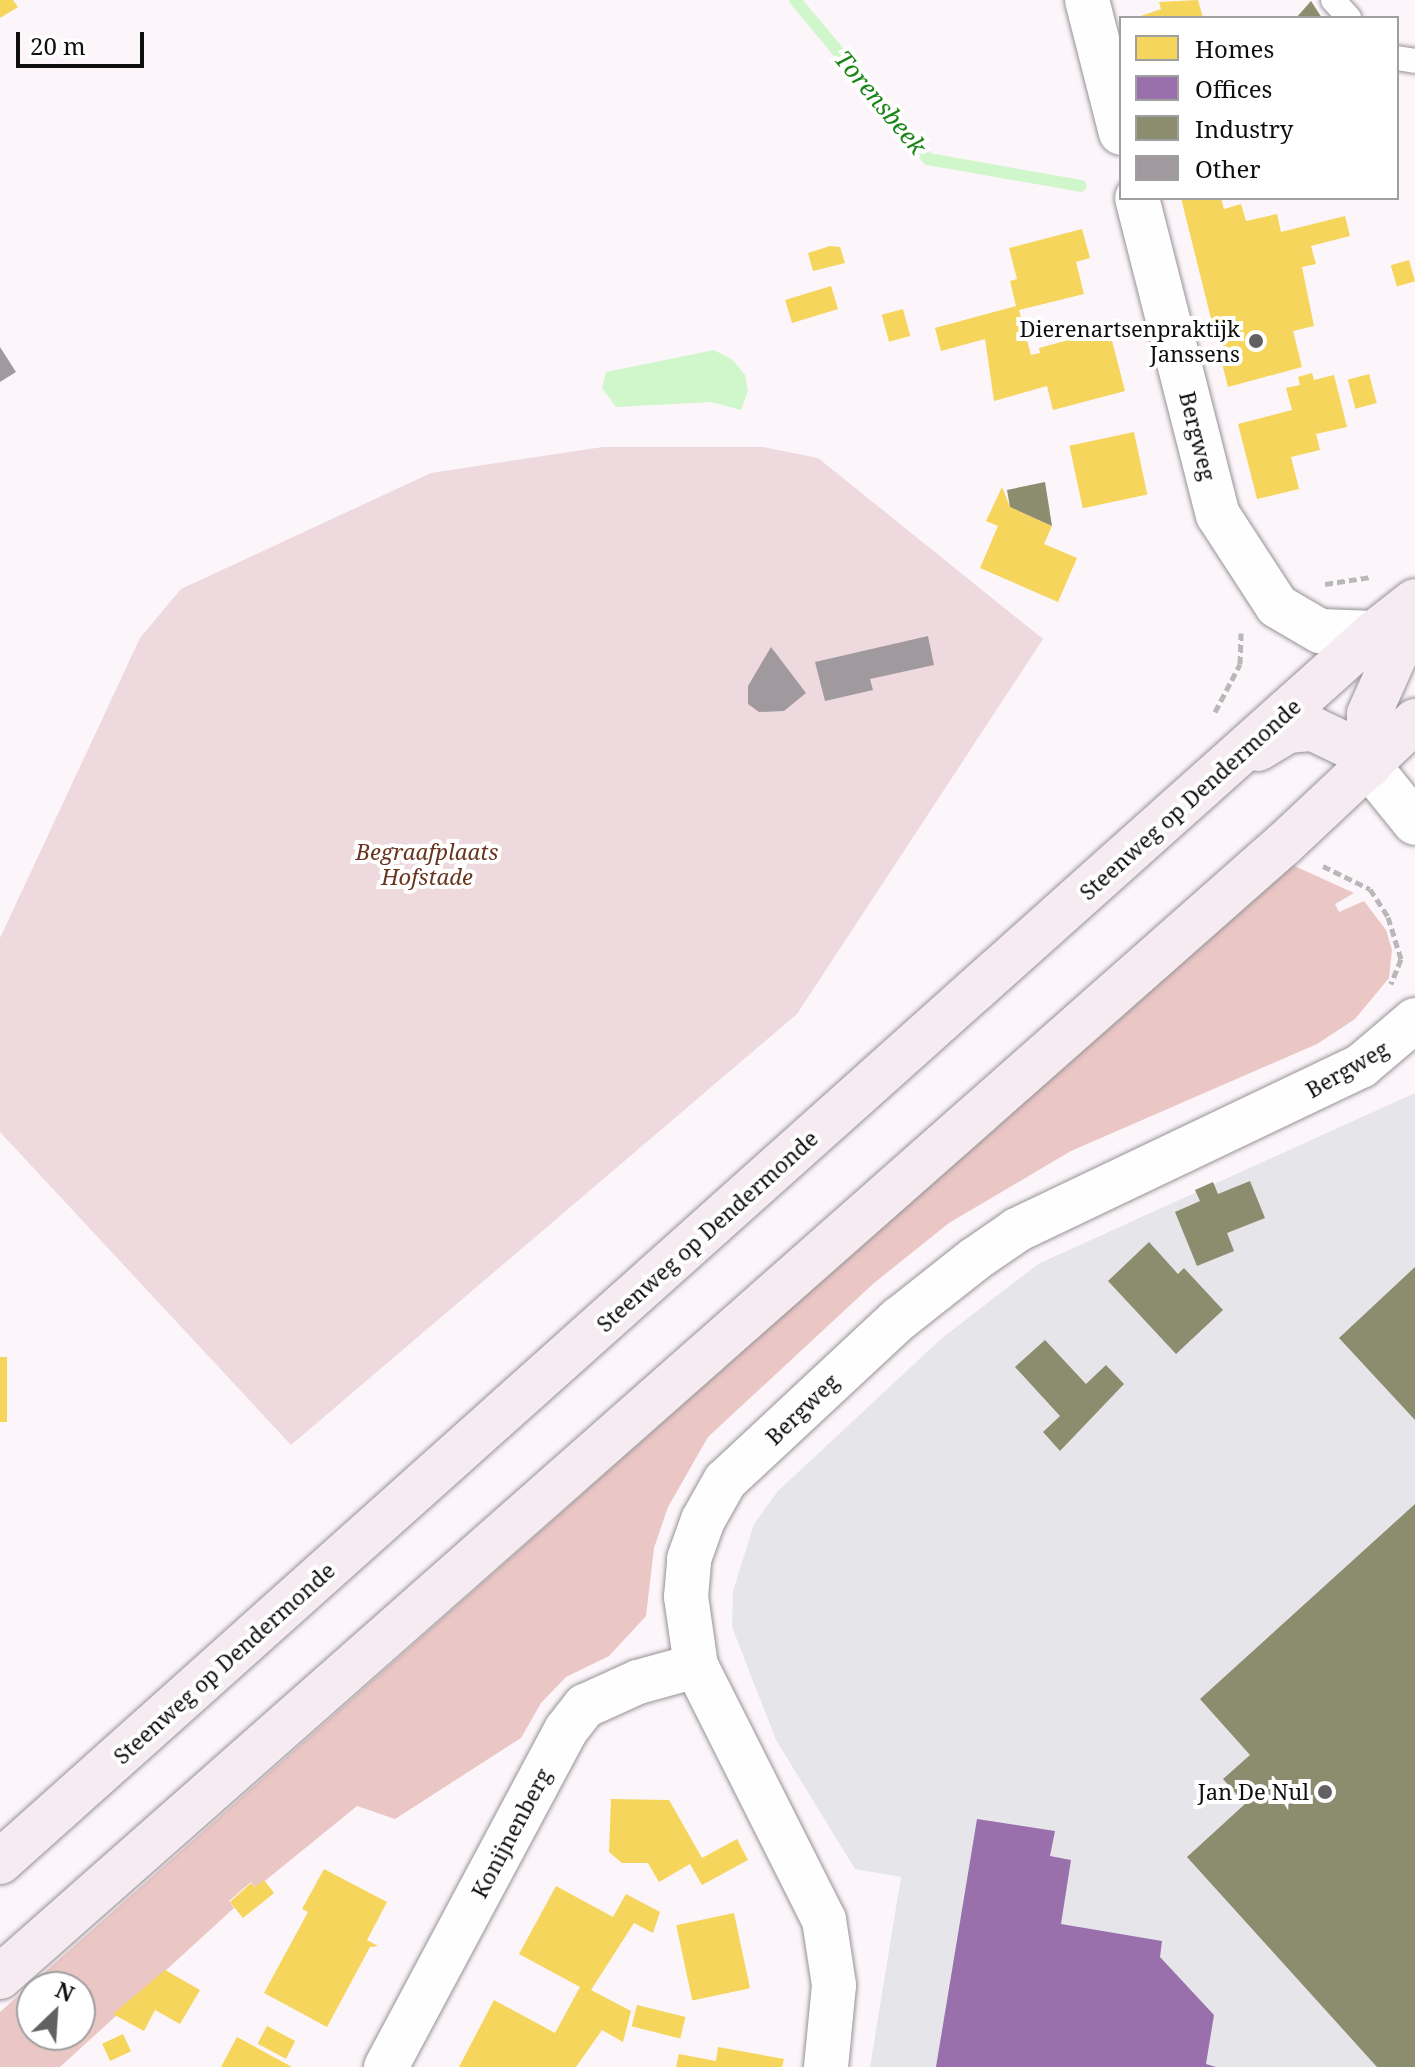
<!DOCTYPE html>
<html>
<head>
<meta charset="utf-8">
<style>
  body { margin:0 }
  #map { position:relative; width:1415px; height:2067px; overflow:hidden; background:#fcf5fa; font-family:"Noto Serif",serif }
  div>[style] { position:absolute }
  [style*='--x'] { left:calc(var(--x)*1px); top:calc(var(--y)*1px); width:calc(var(--w)*1px); rotate:calc(var(--a)*1deg) }
  .industrial>* { inset:0; background:#e6e6ea }
  .forest>* { inset:0; background:#eac6c5 }
  .cemetery>* { inset:0; background:#eed9de }
  .water>* { inset:0; background:#d0f6cb }
  .homes>* { inset:0; background:#f6d55c; transform-origin:0 0 }
  .offices>* { inset:0; background:#9970ab }
  .industry>* { inset:0; background:#8c8c6e }
  .stream>* { height:12px; margin:-6px; padding:0 6px; transform-origin:6px; border-radius:6px; background:#d0f6cb }
  .building>* { inset:0; background:#a09a9f }
  .path>* { height:5px; margin-top:-2.5px; transform-origin:0; background:repeating-linear-gradient(90deg,#b9b8b9 0 8px,transparent 0 12px) }
  .roads { filter:drop-shadow(0 0 2px #969395) drop-shadow(0 0 2px #969395) }
  .lane>* { height:24px; margin:-12px; padding:0 12px; transform-origin:12px; border-radius:12px; background:#fffefe }
  .street>* { height:44px; margin:-22px; padding:0 22px; transform-origin:22px; border-radius:22px; background:#fffefe }
  .secondary>* { height:44px; margin:-22px; padding:0 22px; transform-origin:22px; border-radius:22px; background:#f5ebf1 }
  .dots>* { width:22px; height:22px; translate:-50% -50%; box-sizing:border-box; border:4px solid #fff; border-radius:50% }
  span { translate:-50% -50%; white-space:nowrap; text-align:center; line-height:1.15; -webkit-text-stroke:8px #fff; paint-order:stroke }
  .poi-label { font-size:22px; color:#0f0f0f }
  .right { translate:-100% -50%; text-align:right }
  .street-label { font-size:22px; color:#0f0f0f }
  .park-label { font-size:22px; color:#68361f; font-style:italic }
  .water-label { font-size:24px; color:#1a8517; font-style:italic }
  .legend { position:absolute; left:1119px; top:16px; width:280px; height:184px; box-sizing:border-box; background:#fff; border:2px solid #9f9f9f; margin:0; padding:10px 14px; list-style:none; font-size:24px; color:#0f0f0f }
  .legend li { display:flex; align-items:center; gap:16px; height:40px }
  .legend b { width:40px; border:2px solid #9f9f9f }
  .north { position:absolute; left:16px; top:1971px; width:80px; height:80px; box-sizing:border-box; background:#fff; border:2px solid #9f9f9f; border-radius:50%; rotate:25deg; font-size:22px; font-weight:700; line-height:32px; text-align:center; color:#0f0f0f }
  .north::after { content:''; display:block; margin:auto; width:28px; height:36px; background:#626061; clip-path:polygon(50% 0,100% 100%,50% 72%,0 100%) }
  .scale { position:absolute; left:16px; top:32px; width:128px; height:36px; box-sizing:border-box; border:4px solid #0f0f0f; border-top:0; padding-left:10px; font-size:24px; line-height:28px; white-space:nowrap; color:#0f0f0f; -webkit-text-stroke:6px #fff; paint-order:stroke }
</style>
</head>
<body>
<div id="map">
  <div class="industrial">
    <i style="clip-path:polygon(1415px 1093px,1415px 2067px,870px 2067px,901px 1877px,855px 1869px,776px 1740px,732px 1627px,733px 1591px,754px 1524px,778px 1491px,942px 1338px,1038px 1264px)"></i>
  </div>
  <div class="forest">
    <i style="clip-path:polygon(evenodd,1290px 864px,1354px 893px,1335px 904px,1339px 912px,1364px 901px,1386px 930px,1392px 950px,1389px 978px,1355px 1019px,1317px 1044px,1071px 1151px,949px 1223px,874px 1283px,708px 1437px,668px 1507px,654px 1548px,646px 1616px,609px 1656px,566px 1677px,541px 1703px,521px 1738px,395px 1819px,357px 1806px,266px 1880px,255px 1887px,251px 1882px,229px 1901px,234px 1908px,60px 2067px,0 2067px,0 2012px,1290px 864px,32px 1987px,80px 1987px,80px 2035px,32px 2035px,32px 1987px)"></i>
  </div>
  <div class="cemetery">
    <i style="clip-path:polygon(603px 447px,763px 447px,818px 458px,1043px 639px,797px 1014px,291px 1445px,0 1132px,0 938px,140px 638px,181px 589px,431px 473px)"></i>
  </div>
  <div class="water">
    <i style="clip-path:polygon(714px 350px,733px 360px,745px 375px,748px 391px,741px 410px,711px 402px,616px 407px,602px 388px,606px 372px)"></i>
  </div>
  <div class="homes">
    <i style="clip-path:polygon(0 0,13px 0,18px 7px,0 18px)"></i>
    <i style="clip-path:polygon(1198px 0,1203px 18px,1135px 18px,1161px 9px,1159px 2px)"></i>
    <i style="clip-path:polygon(1181px 198px,1221px 198px,1224px 209px,1241px 204px,1246px 221px,1277px 214px,1281px 232px,1345px 216px,1350px 236px,1311px 246px,1316px 264px,1302px 267px,1314px 326px,1293px 331px,1302px 367px,1228px 387px)"></i>
    <i style="clip-path:polygon(1082px 229px,1090px 258px,1076px 262px,1084px 294px,1019px 310px,1031px 355px,1040px 353px,1039px 348px,1109px 329px,1125px 391px,1053px 410px,1047px 386px,994px 401px,985px 339px,941px 351px,935px 328px,1016px 306px,1010px 281px,1017px 279px,1009px 248px)"></i>
    <i style="clip-path:polygon(830px 246px,840px 247px,845px 263px,813px 271px,808px 253px)"></i>
    <i style="left:1409px;top:260px;width:22px;height:19px;rotate:74deg"></i>
    <i style="left:831px;top:286px;width:24px;height:48px;rotate:73deg"></i>
    <i style="left:903px;top:309px;width:28px;height:22px;rotate:75deg"></i>
    <i style="clip-path:polygon(1312px 373px,1314px 380px,1334px 375px,1347px 427px,1316px 434px,1320px 450px,1291px 457px,1299px 489px,1257px 499px,1238px 424px,1292px 410px,1286px 388px,1300px 385px,1298px 377px)"></i>
    <i style="left:1369px;top:374px;width:30px;height:22px;rotate:75deg"></i>
    <i style="left:1134px;top:432px;width:64px;height:66px;rotate:78deg"></i>
    <i style="clip-path:polygon(1002px 487px,1010px 507px,1052px 526px,1044px 544px,1077px 558px,1058px 602px,980px 568px,998px 526px,986px 521px)"></i>
    <i style="left:0;top:1357px;width:7px;height:65px"></i>
    <i style="clip-path:polygon(611px 1799px,669px 1800px,702px 1858px,737px 1839px,748px 1860px,702px 1885px,690px 1864px,659px 1882px,648px 1863px,622px 1863px,609px 1852px)"></i>
    <i style="clip-path:polygon(324px 1869px,387px 1902px,367px 1940px,378px 1946px,370px 1947px,327px 2027px,264px 1993px,308px 1912px,302px 1909px)"></i>
    <i style="clip-path:polygon(264px 1880px,274px 1893px,243px 1918px,230px 1902px,251px 1883px,255px 1887px)"></i>
    <i style="clip-path:polygon(556px 1886px,613px 1917px,626px 1894px,660px 1912px,653px 1933px,634px 1923px,591px 1990px,631px 2011px,623px 2042px,602px 2030px,576px 2067px,459px 2067px,494px 2000px,555px 2033px,580px 1987px,519px 1954px)"></i>
    <i style="left:734px;top:1913px;width:77px;height:59px;rotate:78deg"></i>
    <i style="clip-path:polygon(165px 1970px,200px 1990px,180px 2024px,155px 2010px,144px 2031px,113px 2014px)"></i>
    <i style="left:637px;top:2005px;width:50px;height:22px;rotate:14deg"></i>
    <i style="left:267px;top:2026px;width:32px;height:20px;rotate:28deg"></i>
    <i style="left:123px;top:2034px;width:19px;height:23px;rotate:65deg"></i>
    <i style="clip-path:polygon(237px 2037px,292px 2067px,221px 2067px)"></i>
    <i style="clip-path:polygon(718px 2047px,784px 2059px,782px 2067px,676px 2067px,679px 2054px,716px 2061px)"></i>
  </div>
  <div class="offices">
    <i style="clip-path:polygon(977px 1819px,1055px 1831px,1050px 1856px,1071px 1860px,1061px 1924px,1162px 1941px,1160px 1957px,1214px 2015px,1206px 2064px,1216px 2067px,936px 2067px)"></i>
  </div>
  <div class="industry">
    <i style="clip-path:polygon(1311px 1px,1322px 18px,1296px 18px)"></i>
    <i style="clip-path:polygon(1045px 482px,1052px 526px,1010px 507px,1007px 490px)"></i>
    <i style="clip-path:polygon(1250px 1181px,1265px 1218px,1227px 1233px,1234px 1251px,1197px 1266px,1175px 1212px,1200px 1201px,1195px 1190px,1213px 1182px,1218px 1194px)"></i>
    <i style="clip-path:polygon(1149px 1242px,1178px 1274px,1184px 1268px,1223px 1310px,1176px 1354px,1108px 1281px)"></i>
    <i style="clip-path:polygon(1415px 1267px,1415px 1420px,1339px 1338px)"></i>
    <i style="clip-path:polygon(1045px 1340px,1086px 1384px,1106px 1365px,1124px 1384px,1060px 1451px,1043px 1432px,1060px 1416px,1015px 1367px)"></i>
    <i style="clip-path:polygon(1415px 1504px,1415px 2067px,1377px 2067px,1187px 1857px,1245px 1804px,1223px 1779px,1250px 1755px,1200px 1699px)"></i>
  </div>
  <div class="stream">
    <i style="--x:795;--y:0;--w:207;--a:50.1"></i>
    <i style="--x:928;--y:159;--w:155;--a:10"></i>
  </div>
  <div class="building">
    <i style="clip-path:polygon(0 347px,16px 372px,0 382px)"></i>
    <i style="clip-path:polygon(928px 636px,934px 665px,870px 679px,873px 690px,825px 701px,815px 662px)"></i>
    <i style="clip-path:polygon(771px 647px,806px 693px,784px 711px,759px 712px,748px 704px,748px 686px)"></i>
  </div>
  <div class="path">
    <i style="--x:1325;--y:584;--w:47;--a:-8.7"></i>
    <i style="--x:1215;--y:712;--w:54;--a:-62.5"></i>
    <i style="--x:1240;--y:664;--w:31;--a:-88"></i>
    <i style="--x:1323;--y:866;--w:52;--a:26.1"></i>
    <i style="--x:1370;--y:889;--w:33;--a:57"></i>
    <i style="--x:1388;--y:917;--w:44;--a:72.8"></i>
    <i style="--x:1401;--y:959;--w:27;--a:112"></i>
  </div>
  <div class="roads">
    <div class="lane">
      <i style="--x:1333;--y:0;--w:24;--a:48"></i>
      <i style="--x:1397;--y:58;--w:18;--a:9"></i>
    </div>
    <div class="street">
      <i style="--x:1087;--y:0;--w:137;--a:75.7"></i>
      <i style="--x:1137;--y:198;--w:327;--a:75.7"></i>
      <i style="--x:1218;--y:515;--w:108;--a:57"></i>
      <i style="--x:1277;--y:606;--w:50;--a:30.2"></i>
      <i style="--x:1320;--y:631;--w:54;--a:2.1"></i>
      <i style="--x:1369;--y:766;--w:73;--a:51.1"></i>
      <i style="--x:386;--y:2067;--w:382;--a:-61.9"></i>
      <i style="--x:566;--y:1730;--w:31;--a:-52"></i>
      <i style="--x:585;--y:1706;--w:58;--a:-24.4"></i>
      <i style="--x:638;--y:1682;--w:60;--a:-15.4"></i>
      <i style="--x:826;--y:2067;--w:82;--a:-84.4"></i>
      <i style="--x:834;--y:1985;--w:66;--a:-98.7"></i>
      <i style="--x:824;--y:1920;--w:284;--a:-116.7"></i>
      <i style="--x:696;--y:1666;--w:70;--a:-98.2"></i>
      <i style="--x:686;--y:1597;--w:38;--a:-85"></i>
      <i style="--x:689;--y:1559;--w:41;--a:-70.3"></i>
      <i style="--x:703;--y:1520;--w:45;--a:-60.6"></i>
      <i style="--x:725;--y:1481;--w:238;--a:-43"></i>
      <i style="--x:899;--y:1319;--w:97;--a:-38.3"></i>
      <i style="--x:975;--y:1259;--w:51;--a:-34.6"></i>
      <i style="--x:1017;--y:1230;--w:381;--a:-25.5"></i>
      <i style="--x:1361;--y:1066;--w:71;--a:-40.4"></i>
    </div>
    <div class="secondary">
      <i style="--x:1258;--y:749;--w:35;--a:-31"></i>
      <i style="--x:1288;--y:731;--w:25;--a:-5"></i>
      <i style="--x:1313;--y:729;--w:44;--a:25.4"></i>
      <i style="--x:1353;--y:748;--w:24;--a:48"></i>
      <i style="--x:1369;--y:766;--w:52;--a:-90"></i>
      <i style="--x:1369;--y:714;--w:113;--a:-65.9"></i>
      <i style="--x:0;--y:1862;--w:1843;--a:-41.81"></i>
      <i style="--x:1374;--y:633;--w:52;--a:-38"></i>
      <i style="--x:0;--y:1977;--w:1712;--a:-41.43"></i>
      <i style="--x:1284;--y:844;--w:180;--a:-43.2"></i>
    </div>
  </div>
  <div class="dots">
    <i style="left:1256px;top:341px;background:#626061"></i>
    <i style="left:1325px;top:1792px;background:#626061"></i>
  </div>
  <div class="poi-label">
    <span class="right" style="left:1240px;top:341px">Dierenartsenpraktijk<br>Janssens</span>
    <span class="right" style="left:1309px;top:1792px">Jan De Nul</span>
  </div>
  <div class="street-label">
    <span style="left:1198px;top:436px;rotate:76deg">Bergweg</span>
    <span style="left:1190px;top:799px;rotate:-42deg">Steenweg op Dendermonde</span>
    <span style="left:1347px;top:1069px;rotate:-30deg">Bergweg</span>
    <span style="left:707px;top:1231px;rotate:-42deg">Steenweg op Dendermonde</span>
    <span style="left:802px;top:1409px;rotate:-44deg">Bergweg</span>
    <span style="left:224px;top:1663px;rotate:-42deg">Steenweg op Dendermonde</span>
    <span style="left:511px;top:1833px;rotate:-62deg">Konijnenberg</span>
  </div>
  <div class="park-label">
    <span style="left:427px;top:864px">Begraafplaats<br>Hofstade</span>
  </div>
  <div class="water-label">
    <span style="left:881px;top:102px;rotate:50deg">Torensbeek</span>
  </div>
  <ul class="legend">
  <li><b style="height:22px;background:#f6d55c"></b>Homes</li>
  <li><b style="height:22px;background:#9970ab"></b>Offices</li>
  <li><b style="height:22px;background:#8c8c6e"></b>Industry</li>
  <li><b style="height:22px;background:#a09a9f"></b>Other</li>
  </ul>
  <div class="north">N</div>
  <div class="scale">20 m</div>
</div>
</body>
</html>
